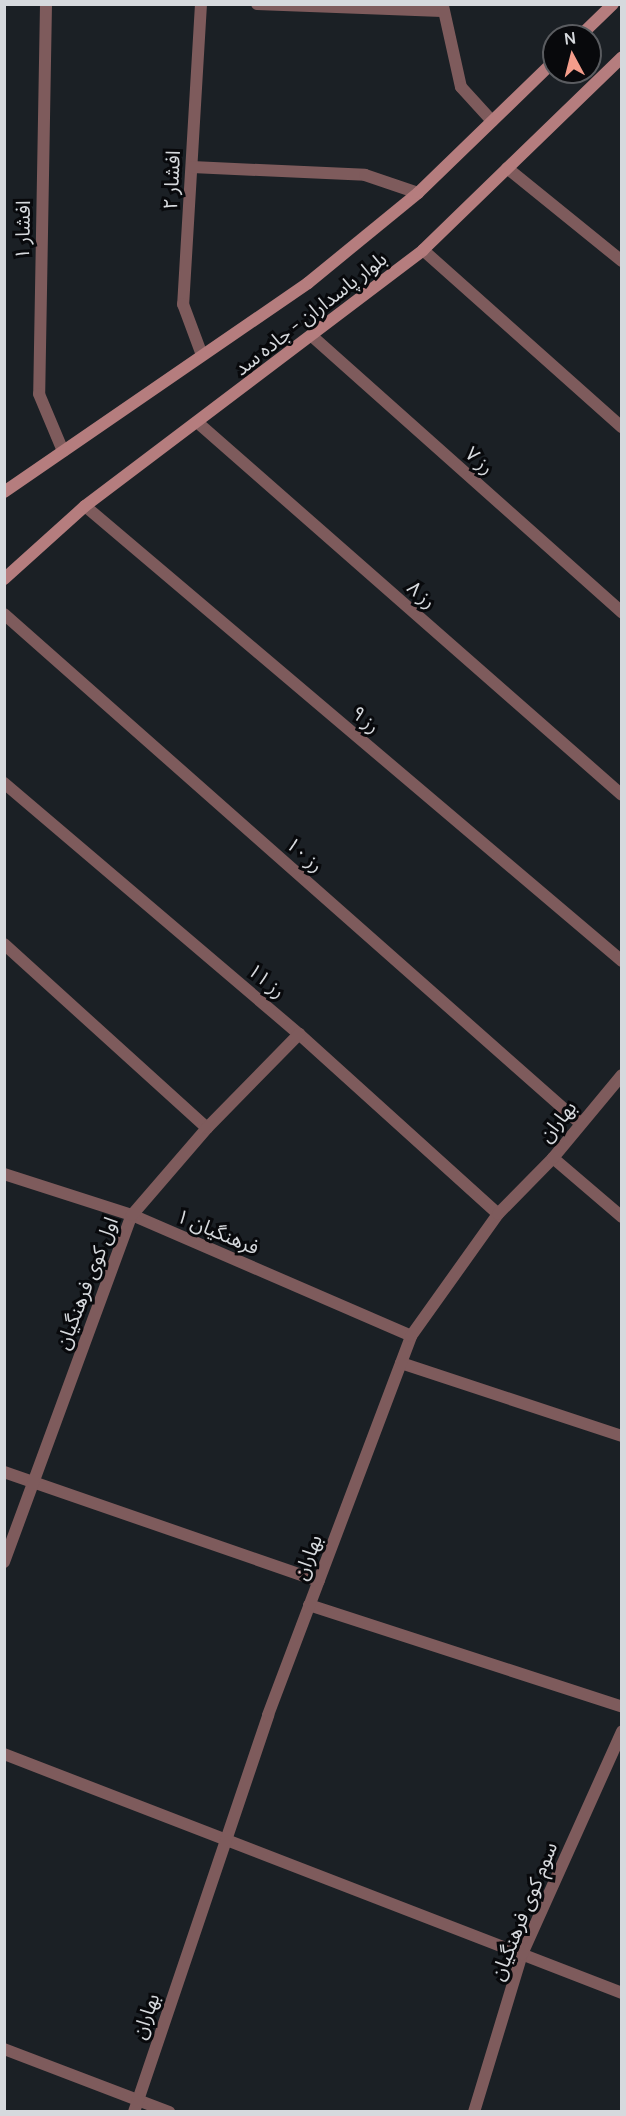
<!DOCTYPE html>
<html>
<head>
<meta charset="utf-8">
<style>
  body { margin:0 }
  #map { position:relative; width:626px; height:2116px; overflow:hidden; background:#1b2025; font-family:Manrope,"Noto Sans Arabic",sans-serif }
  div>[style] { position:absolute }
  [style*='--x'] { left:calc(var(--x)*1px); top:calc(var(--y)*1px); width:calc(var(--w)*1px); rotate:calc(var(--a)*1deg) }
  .street>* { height:12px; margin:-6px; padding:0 6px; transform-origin:6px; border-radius:6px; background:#7e5b5c }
  .secondary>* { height:12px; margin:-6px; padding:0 6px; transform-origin:6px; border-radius:6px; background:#b57d7e }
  span { translate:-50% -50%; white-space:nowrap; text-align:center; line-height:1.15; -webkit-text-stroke:6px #08090c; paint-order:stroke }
  .street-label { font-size:20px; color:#d6d9dd }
  .frame { position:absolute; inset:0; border:6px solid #d6d9dd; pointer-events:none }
  .north { position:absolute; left:542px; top:24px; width:60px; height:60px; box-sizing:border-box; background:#08090c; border:2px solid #5a5c60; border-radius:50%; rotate:353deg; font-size:16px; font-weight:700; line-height:24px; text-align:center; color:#d6d9dd }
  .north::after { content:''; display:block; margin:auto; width:21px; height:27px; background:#f49d8b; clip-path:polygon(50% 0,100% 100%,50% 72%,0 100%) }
</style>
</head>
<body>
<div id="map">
  <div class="street">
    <i style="--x:46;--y:4;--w:390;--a:91"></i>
    <i style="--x:39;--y:394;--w:62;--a:67.2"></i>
    <i style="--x:201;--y:4;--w:301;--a:93.4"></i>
    <i style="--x:183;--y:304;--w:54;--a:69.6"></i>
    <i style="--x:257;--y:4;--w:185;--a:2.2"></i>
    <i style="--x:443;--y:6;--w:83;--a:77.5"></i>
    <i style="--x:461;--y:87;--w:46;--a:47.6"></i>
    <i style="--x:192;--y:167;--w:173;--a:2.6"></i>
    <i style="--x:365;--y:175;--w:56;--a:18.8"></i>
    <i style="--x:507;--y:168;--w:148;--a:39"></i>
    <i style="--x:423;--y:250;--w:266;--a:41.7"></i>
    <i style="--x:313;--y:337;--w:414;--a:41.7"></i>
    <i style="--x:197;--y:422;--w:565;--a:41.27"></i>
    <i style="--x:85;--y:506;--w:704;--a:40.27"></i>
    <i style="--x:4;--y:614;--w:769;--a:41.47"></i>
    <i style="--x:4;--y:783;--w:387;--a:40.4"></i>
    <i style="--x:299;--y:1034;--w:268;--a:42.1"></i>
    <i style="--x:4;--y:944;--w:274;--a:42.2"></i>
    <i style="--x:553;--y:1158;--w:91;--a:40.5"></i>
    <i style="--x:4;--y:1174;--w:134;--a:17.8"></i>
    <i style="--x:132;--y:1215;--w:304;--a:23.4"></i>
    <i style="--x:401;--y:1363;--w:233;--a:18.3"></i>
    <i style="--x:4;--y:1472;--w:333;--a:19.1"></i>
    <i style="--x:4;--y:1562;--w:370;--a:-69.8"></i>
    <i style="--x:132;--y:1215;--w:115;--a:-49.2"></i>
    <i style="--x:207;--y:1128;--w:132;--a:-45.6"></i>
    <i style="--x:309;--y:1605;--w:329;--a:18"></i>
    <i style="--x:4;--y:1754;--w:663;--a:21.14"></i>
    <i style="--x:4;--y:2049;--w:177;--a:20.9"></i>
    <i style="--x:134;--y:2112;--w:419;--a:-71.3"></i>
    <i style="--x:268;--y:1715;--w:405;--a:-69.3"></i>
    <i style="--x:411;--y:1336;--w:150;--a:-54.5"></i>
    <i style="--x:498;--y:1214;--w:78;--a:-45.5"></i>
    <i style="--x:553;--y:1158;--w:108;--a:-50.3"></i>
    <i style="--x:474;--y:2112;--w:165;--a:-73.1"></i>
    <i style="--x:522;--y:1954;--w:244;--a:-65.8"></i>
  </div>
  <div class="secondary">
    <i style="--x:580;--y:36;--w:46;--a:-44.1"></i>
    <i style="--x:4;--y:492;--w:369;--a:-34.5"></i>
    <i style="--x:308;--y:283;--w:142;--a:-39.3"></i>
    <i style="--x:418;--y:193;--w:190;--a:-44.1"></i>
    <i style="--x:4;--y:579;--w:109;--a:-42"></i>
    <i style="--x:85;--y:506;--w:424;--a:-37.1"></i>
    <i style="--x:423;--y:250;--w:277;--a:-44.1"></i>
  </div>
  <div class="street-label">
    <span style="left:171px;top:180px;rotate:-87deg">افشار ۲</span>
    <span style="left:22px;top:230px;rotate:-89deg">افشار ۱</span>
    <span style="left:310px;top:313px;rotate:-38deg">بلوار پاسداران - جاده سد</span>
    <span style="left:480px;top:460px;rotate:42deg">رز ۷</span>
    <span style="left:422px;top:594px;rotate:41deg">رز ۸</span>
    <span style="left:366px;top:719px;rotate:40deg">رز ۹</span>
    <span style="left:305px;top:854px;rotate:41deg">رز ۱۰</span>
    <span style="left:267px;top:980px;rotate:40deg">رز ۱۱</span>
    <span style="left:557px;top:1121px;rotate:-51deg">بهاران</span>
    <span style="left:218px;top:1231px;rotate:23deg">فرهنگیان ۱</span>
    <span style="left:86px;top:1283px;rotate:-69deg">اول کوی فرهنگیان</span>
    <span style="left:307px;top:1557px;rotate:-69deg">بهاران</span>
    <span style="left:523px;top:1911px;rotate:-68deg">سوم کوی فرهنگیان</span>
    <span style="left:145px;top:2016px;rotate:-71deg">بهاران</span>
  </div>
  <div class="frame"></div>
  <div class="north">N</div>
</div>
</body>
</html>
